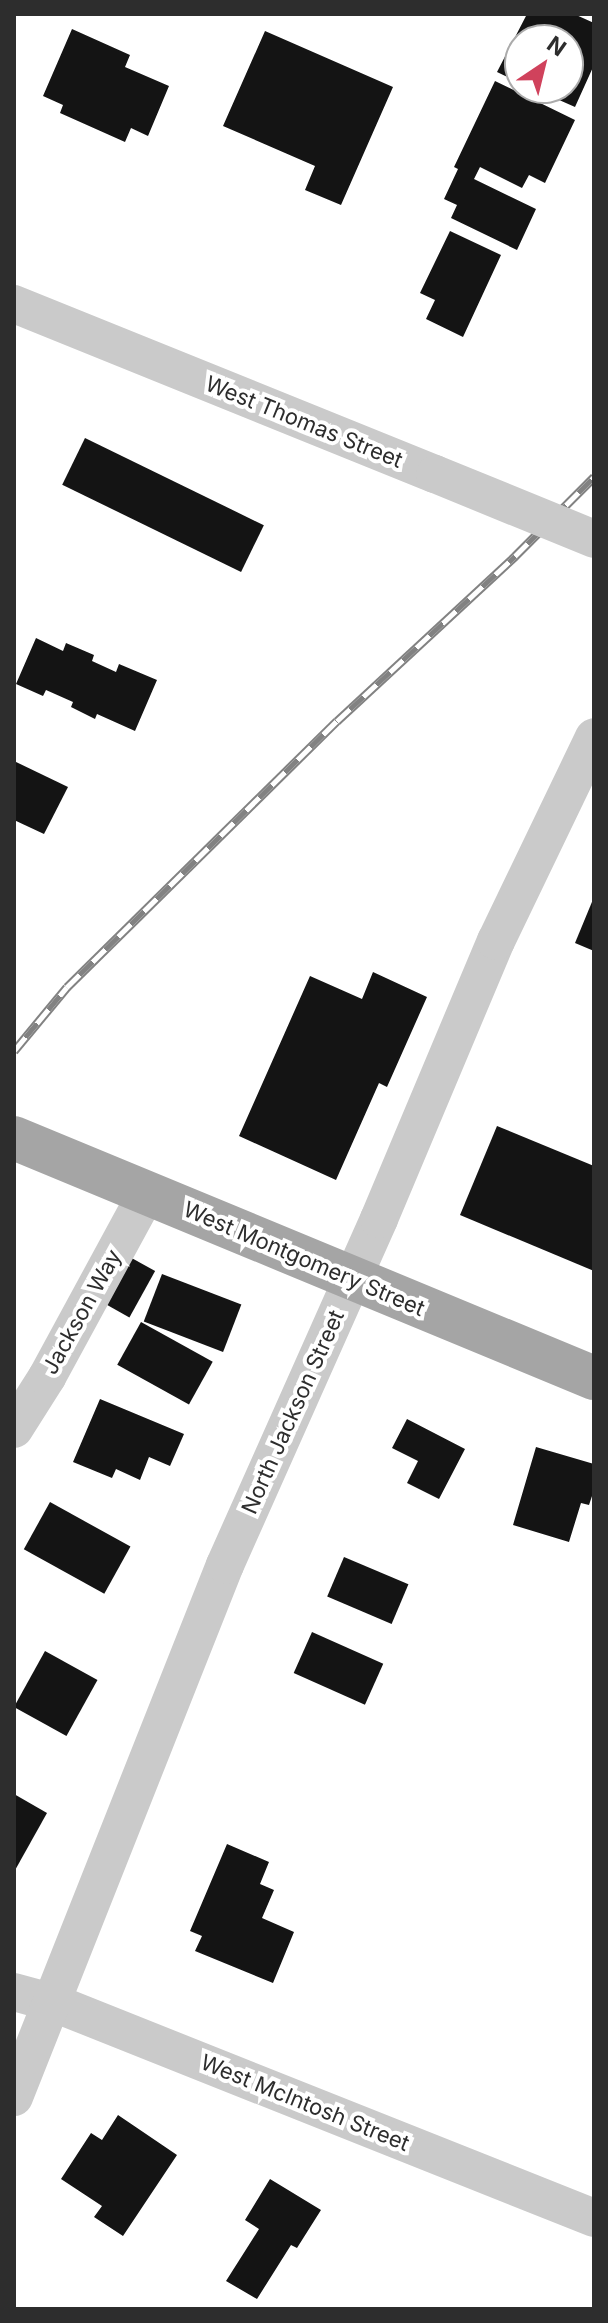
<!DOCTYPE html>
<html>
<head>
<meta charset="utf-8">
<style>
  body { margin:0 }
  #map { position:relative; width:608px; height:2323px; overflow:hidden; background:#fff; font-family:Inter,sans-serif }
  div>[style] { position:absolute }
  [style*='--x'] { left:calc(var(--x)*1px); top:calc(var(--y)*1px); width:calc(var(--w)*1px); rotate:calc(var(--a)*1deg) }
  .building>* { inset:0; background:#141414; transform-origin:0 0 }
  .minor>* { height:38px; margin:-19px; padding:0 19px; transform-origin:19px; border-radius:19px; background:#cacaca }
  .major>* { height:44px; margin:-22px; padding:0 22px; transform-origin:22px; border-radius:22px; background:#a5a5a5 }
  .rail>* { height:9px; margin-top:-4.5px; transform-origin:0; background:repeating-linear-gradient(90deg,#fff 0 18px,#828282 0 36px); box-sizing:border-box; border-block:2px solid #828282 }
  .minor-bridge>* { height:38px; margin:-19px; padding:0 19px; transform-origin:19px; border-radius:19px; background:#cacaca }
  span { translate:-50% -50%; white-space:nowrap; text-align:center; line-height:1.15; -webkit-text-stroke:8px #fff; paint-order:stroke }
  .street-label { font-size:22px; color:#2d2d2d }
  .frame { position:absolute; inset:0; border:16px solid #2d2d2d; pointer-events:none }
  .north { position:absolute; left:504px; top:24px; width:80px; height:80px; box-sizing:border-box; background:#fff; border:2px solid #ababab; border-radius:50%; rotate:35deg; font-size:22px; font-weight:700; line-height:32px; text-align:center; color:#2d2d2d }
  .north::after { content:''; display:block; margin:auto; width:28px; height:36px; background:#d0425c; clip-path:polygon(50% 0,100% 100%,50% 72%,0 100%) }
</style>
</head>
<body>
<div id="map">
  <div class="building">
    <i style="clip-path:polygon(527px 14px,574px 14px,594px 23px,594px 65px,575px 107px,532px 88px,568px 88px,568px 40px,520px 40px,520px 83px,497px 72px)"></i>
    <i style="clip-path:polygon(72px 29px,130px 55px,125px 67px,169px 86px,148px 136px,131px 128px,125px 142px,60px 113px,63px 105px,43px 96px)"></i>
    <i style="clip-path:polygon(265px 31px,393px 87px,341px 205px,305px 190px,315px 166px,223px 126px)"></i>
    <i style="clip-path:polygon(495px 81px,575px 120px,545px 183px,529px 175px,522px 188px,480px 167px,474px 179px,536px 209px,517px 250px,451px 218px,457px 205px,444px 199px,458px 169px,454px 167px)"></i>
    <i style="clip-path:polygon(450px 231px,501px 255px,463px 337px,426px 319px,435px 300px,420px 293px)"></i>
    <i style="left:85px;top:438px;width:199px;height:52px;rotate:26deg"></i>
    <i style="clip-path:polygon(36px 638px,63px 651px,66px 643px,94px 655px,92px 661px,116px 672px,119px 664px,157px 680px,135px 731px,97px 714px,95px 719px,71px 707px,73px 702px,46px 690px,43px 696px,16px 684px)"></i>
    <i style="clip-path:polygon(14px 761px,68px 787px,44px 834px,14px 820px)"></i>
    <i style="clip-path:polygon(594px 897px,594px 951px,575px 943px)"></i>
    <i style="clip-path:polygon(373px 972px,427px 997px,387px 1087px,379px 1083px,336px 1180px,239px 1136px,310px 976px,362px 999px)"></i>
    <i style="clip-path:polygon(497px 1126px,594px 1166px,594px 1271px,460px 1215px)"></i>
    <i style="left:128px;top:1256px;width:31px;height:53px;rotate:29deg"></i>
    <i style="left:162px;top:1274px;width:85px;height:51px;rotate:21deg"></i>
    <i style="left:141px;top:1322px;width:82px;height:49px;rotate:29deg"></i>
    <i style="clip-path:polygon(100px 1399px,184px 1434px,170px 1466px,149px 1457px,140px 1480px,116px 1469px,112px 1478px,73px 1462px)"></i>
    <i style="clip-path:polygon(407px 1419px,465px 1449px,439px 1499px,407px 1483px,418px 1461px,392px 1448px)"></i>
    <i style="clip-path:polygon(536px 1447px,594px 1464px,594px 1490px,589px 1505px,581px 1503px,569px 1542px,513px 1525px)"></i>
    <i style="left:50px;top:1502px;width:92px;height:54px;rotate:29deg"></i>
    <i style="left:344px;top:1557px;width:70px;height:43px;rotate:23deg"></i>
    <i style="left:312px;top:1632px;width:78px;height:45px;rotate:24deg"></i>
    <i style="left:45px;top:1651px;width:60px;height:64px;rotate:29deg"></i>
    <i style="clip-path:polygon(14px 1794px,47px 1813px,14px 1872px)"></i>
    <i style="clip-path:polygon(227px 1844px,269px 1862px,260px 1884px,274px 1890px,262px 1918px,294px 1932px,273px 1983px,195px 1951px,202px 1936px,190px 1931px)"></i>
    <i style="clip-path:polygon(118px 2115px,177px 2155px,123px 2236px,94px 2217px,102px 2206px,61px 2179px,91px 2133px,102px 2140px)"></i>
    <i style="clip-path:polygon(270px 2179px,321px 2210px,297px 2248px,291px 2245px,257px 2299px,226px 2281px,259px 2229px,245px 2220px)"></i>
  </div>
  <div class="minor">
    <i style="--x:14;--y:304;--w:454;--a:22"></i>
    <i style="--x:14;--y:1429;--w:62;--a:-57.6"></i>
    <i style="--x:47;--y:1377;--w:209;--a:-61.5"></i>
    <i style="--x:14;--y:1992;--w:41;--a:15.4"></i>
    <i style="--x:54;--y:2003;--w:581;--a:21.71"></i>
    <i style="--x:14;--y:2097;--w:572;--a:-68.37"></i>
    <i style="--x:225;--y:1565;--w:379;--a:-66"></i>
    <i style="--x:379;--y:1219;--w:302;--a:-67.2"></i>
    <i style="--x:496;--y:941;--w:226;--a:-64.3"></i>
  </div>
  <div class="major">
    <i style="--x:14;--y:1138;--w:628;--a:22.48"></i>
  </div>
  <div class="rail">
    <i style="--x:14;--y:1051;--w:83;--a:-50.4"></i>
    <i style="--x:67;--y:987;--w:379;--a:-44.6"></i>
    <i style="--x:337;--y:721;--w:243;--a:-42.8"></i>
    <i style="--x:515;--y:556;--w:112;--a:-45"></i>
  </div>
  <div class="minor-bridge">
    <i style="--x:435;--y:474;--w:172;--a:22.2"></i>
  </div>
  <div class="street-label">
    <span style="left:304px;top:422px;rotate:22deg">West Thomas Street</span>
    <span style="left:304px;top:1259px;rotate:23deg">West Montgomery Street</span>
    <span style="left:82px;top:1312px;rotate:-61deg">Jackson Way</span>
    <span style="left:293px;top:1412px;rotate:-66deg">North Jackson Street</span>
    <span style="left:305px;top:2103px;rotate:22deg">West McIntosh Street</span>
  </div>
  <div class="frame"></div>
  <div class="north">N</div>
</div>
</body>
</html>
